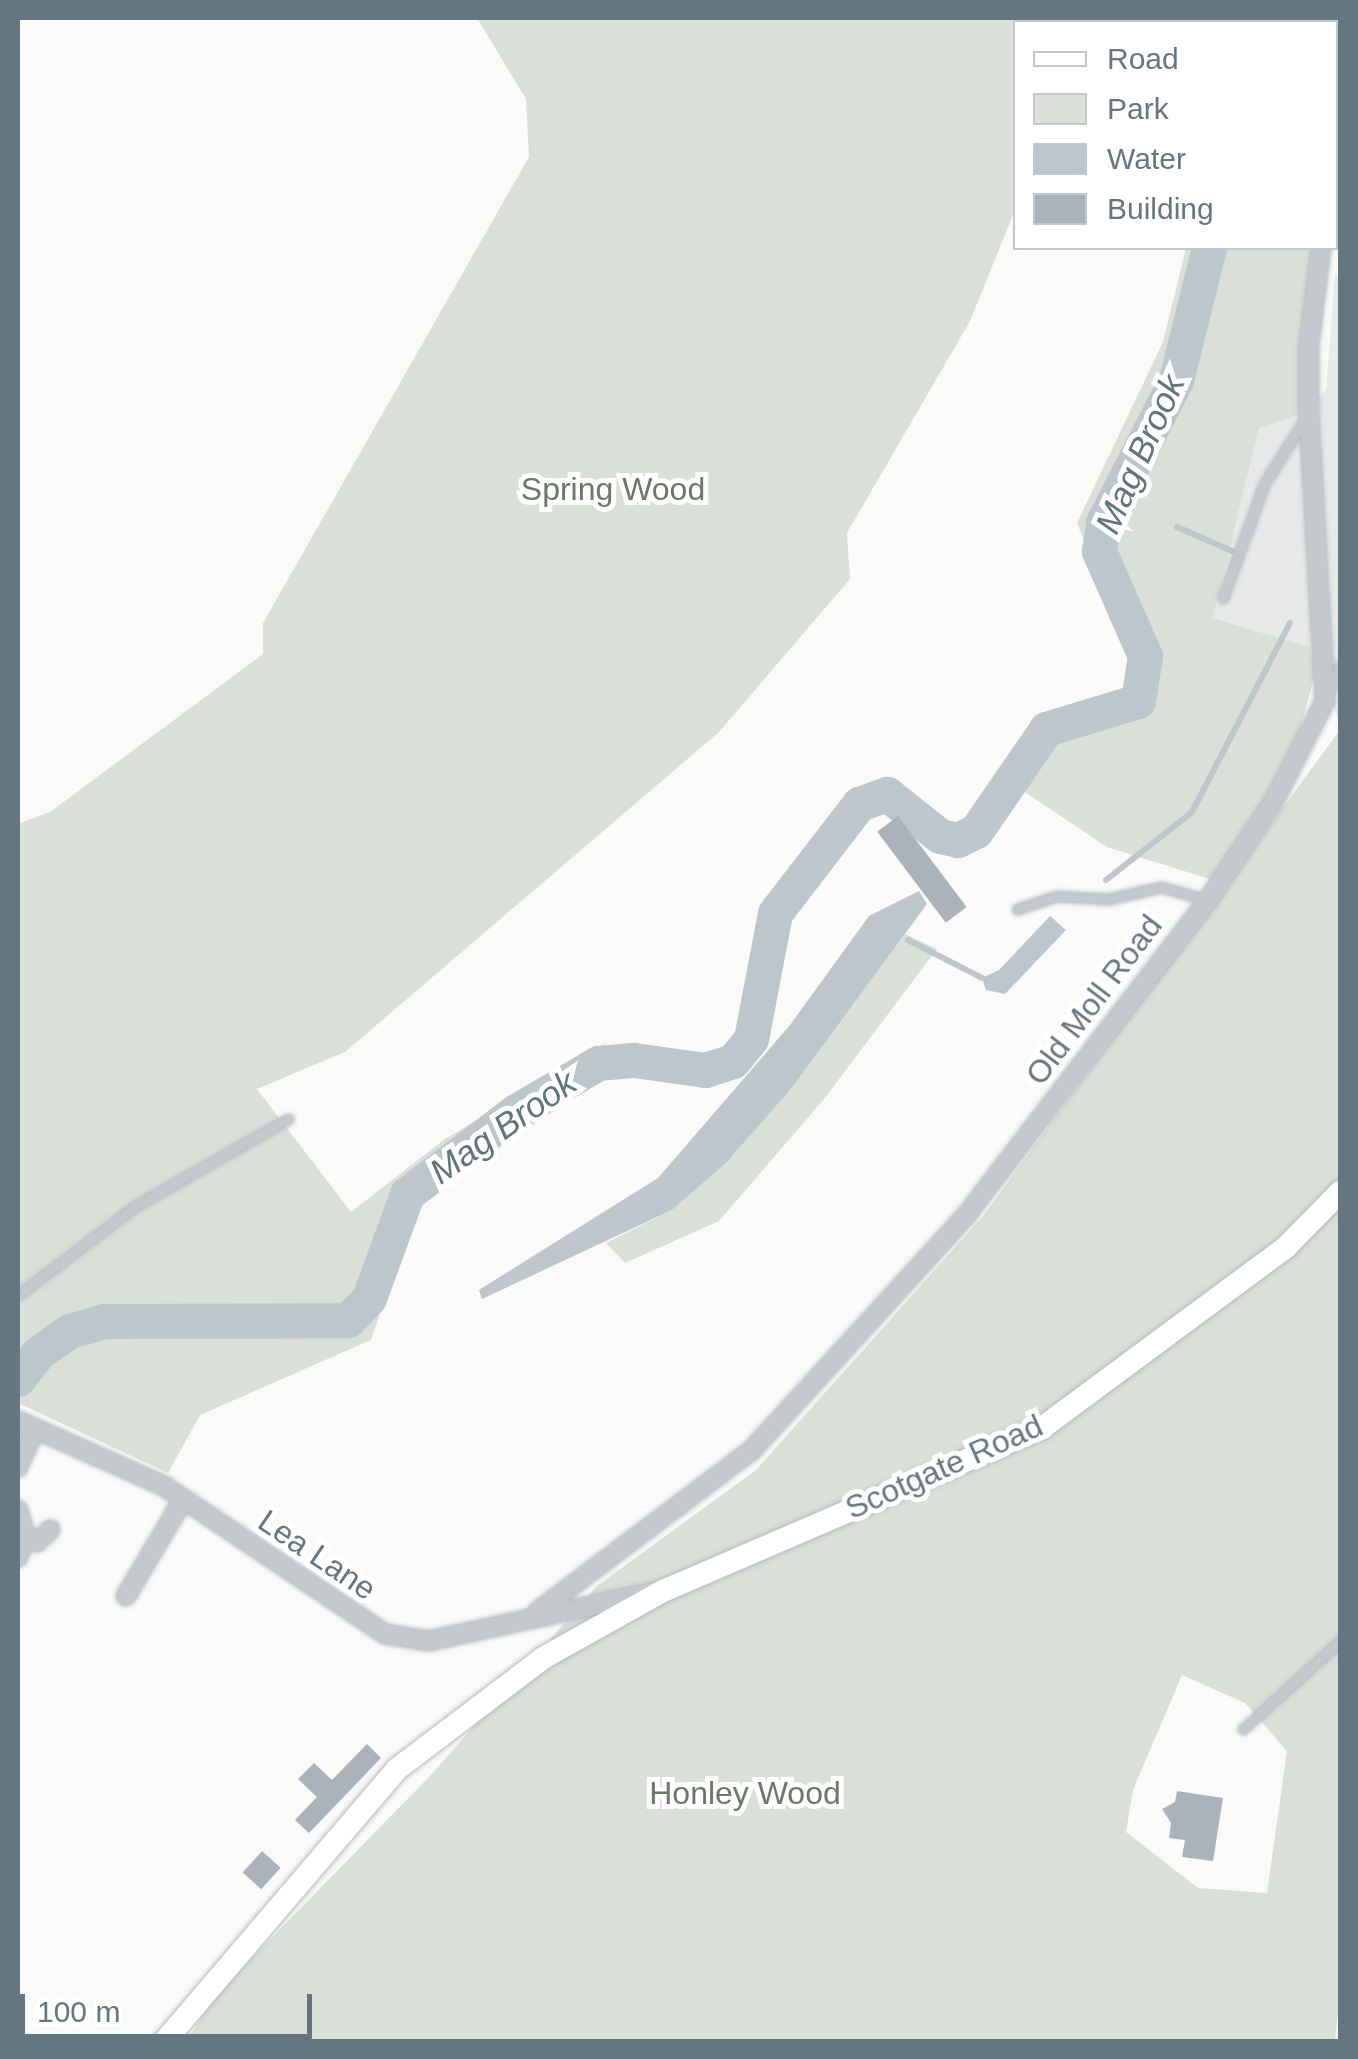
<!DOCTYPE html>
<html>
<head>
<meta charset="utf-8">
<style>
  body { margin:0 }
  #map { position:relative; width:1358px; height:2059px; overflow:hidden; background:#fafaf8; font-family:Helvetica,sans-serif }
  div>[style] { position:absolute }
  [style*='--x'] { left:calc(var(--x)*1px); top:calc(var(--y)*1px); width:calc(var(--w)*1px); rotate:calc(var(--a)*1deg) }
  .built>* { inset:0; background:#e8e9e9 }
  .green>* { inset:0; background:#dadfd7 }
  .water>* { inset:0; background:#bbc7cb }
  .stream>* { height:6px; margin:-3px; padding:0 3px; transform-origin:3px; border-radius:3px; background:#bbc7cb }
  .river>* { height:35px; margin:-17.5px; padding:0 17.5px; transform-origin:17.5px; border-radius:17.5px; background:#bbc7cb }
  .building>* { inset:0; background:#aab3b9; transform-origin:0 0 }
  .roads { filter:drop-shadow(0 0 2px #b3babf) drop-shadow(0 0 2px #b3babf) }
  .lane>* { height:9px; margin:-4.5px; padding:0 4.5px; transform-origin:4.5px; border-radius:4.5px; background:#c3c8cc }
  .street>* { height:18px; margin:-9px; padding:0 9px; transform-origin:9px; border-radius:9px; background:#c3c8cc }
  .secondary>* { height:22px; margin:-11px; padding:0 11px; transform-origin:11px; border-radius:11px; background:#fff }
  span { translate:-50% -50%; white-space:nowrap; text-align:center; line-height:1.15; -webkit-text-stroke:10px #fff; paint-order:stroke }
  .park-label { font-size:32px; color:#687a64 }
  .street-label { font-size:32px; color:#657683 }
  .water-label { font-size:35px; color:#60757c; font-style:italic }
  .frame { position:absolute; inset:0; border:20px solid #657683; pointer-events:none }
  .legend { position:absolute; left:1013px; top:20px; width:325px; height:230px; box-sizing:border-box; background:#fff; border:2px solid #c1c8cd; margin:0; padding:12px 18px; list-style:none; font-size:30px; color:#657683 }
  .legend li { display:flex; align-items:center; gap:20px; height:50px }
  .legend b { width:50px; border:2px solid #c1c8cd }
  .scale { position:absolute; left:20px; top:1994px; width:292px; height:45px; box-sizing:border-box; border:5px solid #657683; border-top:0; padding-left:12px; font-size:30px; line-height:35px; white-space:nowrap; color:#657683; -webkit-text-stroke:8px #fff; paint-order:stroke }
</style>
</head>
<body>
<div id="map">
  <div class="built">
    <i style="clip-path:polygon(1335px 275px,1340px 276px,1340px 722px,1309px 647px,1213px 618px,1259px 427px,1304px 413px,1326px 389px)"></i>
  </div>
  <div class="green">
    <i style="clip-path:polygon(477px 18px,1046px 18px,1016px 22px,1015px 210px,970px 321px,847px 533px,850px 579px,719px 732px,345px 1052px,257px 1089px,351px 1212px,445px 1139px,604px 1044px,621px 1065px,417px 1204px,371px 1340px,200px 1415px,168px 1473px,18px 1403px,18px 824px,50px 812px,263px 654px,263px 623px,529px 157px,526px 99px)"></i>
    <i style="clip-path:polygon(1207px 18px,1337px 18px,1336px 29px,1336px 22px,1205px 22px)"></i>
    <i style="clip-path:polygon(1186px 248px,1314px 248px,1304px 413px,1259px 428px,1213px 618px,1309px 647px,1316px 670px,1291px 763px,1216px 881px,1107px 847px,1001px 776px,1038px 726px,1133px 692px,1138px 680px,1077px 523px,1163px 342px)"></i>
    <i style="clip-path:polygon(evenodd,1340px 730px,1340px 1990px,1335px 2041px,186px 2042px,215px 1996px,430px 1776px,597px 1586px,756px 1470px,983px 1216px,1340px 730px,1182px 1675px,1245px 1703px,1287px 1751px,1267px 1893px,1198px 1888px,1126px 1832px,1133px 1790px,1182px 1675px)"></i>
    <i style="clip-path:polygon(905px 934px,937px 949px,824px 1099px,719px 1221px,625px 1263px,606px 1243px,672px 1210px,725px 1164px,791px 1089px)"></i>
  </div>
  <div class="water">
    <i style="clip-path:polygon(919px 891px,927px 904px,791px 1089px,725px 1164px,672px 1210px,482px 1299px,479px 1290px,658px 1178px,790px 1025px,869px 916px)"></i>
    <i style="clip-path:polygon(1050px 916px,1066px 930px,1005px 994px,986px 990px,982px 978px,999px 970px)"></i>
  </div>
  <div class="stream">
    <i style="--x:1177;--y:527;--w:60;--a:23.6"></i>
    <i style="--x:1106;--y:880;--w:110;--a:-38.3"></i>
    <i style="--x:1192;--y:812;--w:213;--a:-62.6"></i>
    <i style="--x:908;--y:940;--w:83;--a:27.2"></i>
  </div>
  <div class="river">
    <i style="--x:1216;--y:22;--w:4;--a:-63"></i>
    <i style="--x:18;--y:1379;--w:33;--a:-52"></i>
    <i style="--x:38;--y:1353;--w:38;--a:-35"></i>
    <i style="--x:69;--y:1331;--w:36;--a:-16"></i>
    <i style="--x:104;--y:1321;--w:244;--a:-0.2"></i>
    <i style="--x:348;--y:1320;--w:30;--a:-46"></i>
    <i style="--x:369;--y:1298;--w:111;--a:-69.9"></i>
    <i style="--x:407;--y:1194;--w:137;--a:-37.3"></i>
    <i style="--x:516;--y:1111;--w:95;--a:-30.3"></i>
    <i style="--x:598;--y:1063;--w:36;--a:-5"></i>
    <i style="--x:634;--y:1060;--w:72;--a:8"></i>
    <i style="--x:705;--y:1070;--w:29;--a:-18"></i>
    <i style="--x:733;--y:1061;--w:28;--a:-51"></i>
    <i style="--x:751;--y:1039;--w:128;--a:-79.2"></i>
    <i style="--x:775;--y:913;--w:138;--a:-52.4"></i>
    <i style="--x:859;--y:804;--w:30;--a:-20"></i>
    <i style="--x:887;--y:794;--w:68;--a:38.4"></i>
    <i style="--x:940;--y:836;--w:18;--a:13"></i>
    <i style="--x:958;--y:840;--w:20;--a:-27"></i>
    <i style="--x:976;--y:831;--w:124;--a:-55.5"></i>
    <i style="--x:1046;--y:729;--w:96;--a:-16.9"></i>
    <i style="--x:1138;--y:701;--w:46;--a:-81.2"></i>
    <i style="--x:1145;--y:656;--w:115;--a:-113.7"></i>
    <i style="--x:1099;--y:551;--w:29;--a:-82"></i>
    <i style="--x:1103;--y:522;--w:160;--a:-62.8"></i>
    <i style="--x:1176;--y:380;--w:136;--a:-76"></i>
  </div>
  <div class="building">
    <i style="left:898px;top:816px;width:114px;height:26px;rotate:53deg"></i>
    <i style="clip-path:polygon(367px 1744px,381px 1758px,309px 1833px,295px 1820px,317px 1797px,298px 1779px,314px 1763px,332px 1780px)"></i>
    <i style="clip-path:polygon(1177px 1791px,1223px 1798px,1213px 1861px,1182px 1857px,1185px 1840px,1169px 1838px,1171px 1823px,1162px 1809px,1175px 1802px)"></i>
    <i style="left:262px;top:1851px;width:25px;height:29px;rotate:42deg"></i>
  </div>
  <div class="roads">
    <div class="lane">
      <i style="--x:1223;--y:598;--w:121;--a:-70.2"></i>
      <i style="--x:1264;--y:484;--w:80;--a:-57.7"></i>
      <i style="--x:1328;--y:693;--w:30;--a:-66"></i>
      <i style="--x:1017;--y:909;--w:42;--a:-18"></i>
      <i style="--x:1057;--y:896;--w:51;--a:3.4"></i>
      <i style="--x:1108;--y:899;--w:54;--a:-12.8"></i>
      <i style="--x:1161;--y:887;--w:49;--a:15.5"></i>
      <i style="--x:18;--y:1295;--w:149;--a:-37.1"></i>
      <i style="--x:137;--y:1205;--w:174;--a:-29.7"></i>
      <i style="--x:1243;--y:1729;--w:131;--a:-42.2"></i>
    </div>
    <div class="street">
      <i style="--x:1336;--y:135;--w:39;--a:-84"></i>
      <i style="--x:18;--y:1421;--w:160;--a:24"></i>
      <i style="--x:164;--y:1486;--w:266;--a:33.8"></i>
      <i style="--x:385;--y:1634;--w:45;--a:9"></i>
      <i style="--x:429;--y:1641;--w:234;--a:-12.3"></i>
      <i style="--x:18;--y:1467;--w:42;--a:-65.9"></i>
      <i style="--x:18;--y:1510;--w:29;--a:74"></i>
      <i style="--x:26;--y:1538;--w:21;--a:113"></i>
      <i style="--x:26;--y:1538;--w:12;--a:20"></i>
      <i style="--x:37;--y:1542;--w:18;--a:-43"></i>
      <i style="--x:126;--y:1596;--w:112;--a:-59.3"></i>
      <i style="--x:537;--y:1612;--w:268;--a:-37"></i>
      <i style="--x:751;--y:1451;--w:322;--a:-47.6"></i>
      <i style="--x:968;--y:1213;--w:394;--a:-52.5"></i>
      <i style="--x:1208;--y:900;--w:117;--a:-56.2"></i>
      <i style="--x:1273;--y:803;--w:114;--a:-63"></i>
      <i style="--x:1325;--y:701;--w:287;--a:-93.2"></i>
      <i style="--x:1309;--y:414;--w:69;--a:-90"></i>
      <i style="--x:1309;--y:345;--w:98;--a:-82.9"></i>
    </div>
    <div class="secondary">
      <i style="--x:164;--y:2042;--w:359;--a:-49.5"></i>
      <i style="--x:397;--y:1769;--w:183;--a:-37.2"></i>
      <i style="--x:543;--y:1658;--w:137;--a:-29.2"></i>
      <i style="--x:663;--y:1591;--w:414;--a:-23.3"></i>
      <i style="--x:1043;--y:1427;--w:302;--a:-36.5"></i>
      <i style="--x:1286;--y:1247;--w:77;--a:-45.5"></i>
    </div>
  </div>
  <div class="park-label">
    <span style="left:613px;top:489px">Spring Wood</span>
    <span style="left:745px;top:1793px">Honley Wood</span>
  </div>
  <div class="street-label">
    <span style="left:1094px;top:1000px;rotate:-53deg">Old Moll Road</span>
    <span style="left:944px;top:1467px;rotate:-24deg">Scotgate Road</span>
    <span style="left:317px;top:1555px;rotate:34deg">Lea Lane</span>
  </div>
  <div class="water-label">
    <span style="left:1140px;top:454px;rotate:-66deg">Mag Brook</span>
    <span style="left:503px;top:1127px;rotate:-35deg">Mag Brook</span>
  </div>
  <div class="frame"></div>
  <ul class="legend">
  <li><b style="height:12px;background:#fff"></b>Road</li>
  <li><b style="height:28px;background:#dadfd7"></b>Park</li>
  <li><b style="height:28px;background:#bbc7cb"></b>Water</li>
  <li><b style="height:28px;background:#aab3b9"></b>Building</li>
  </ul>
  <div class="scale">100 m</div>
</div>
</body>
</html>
